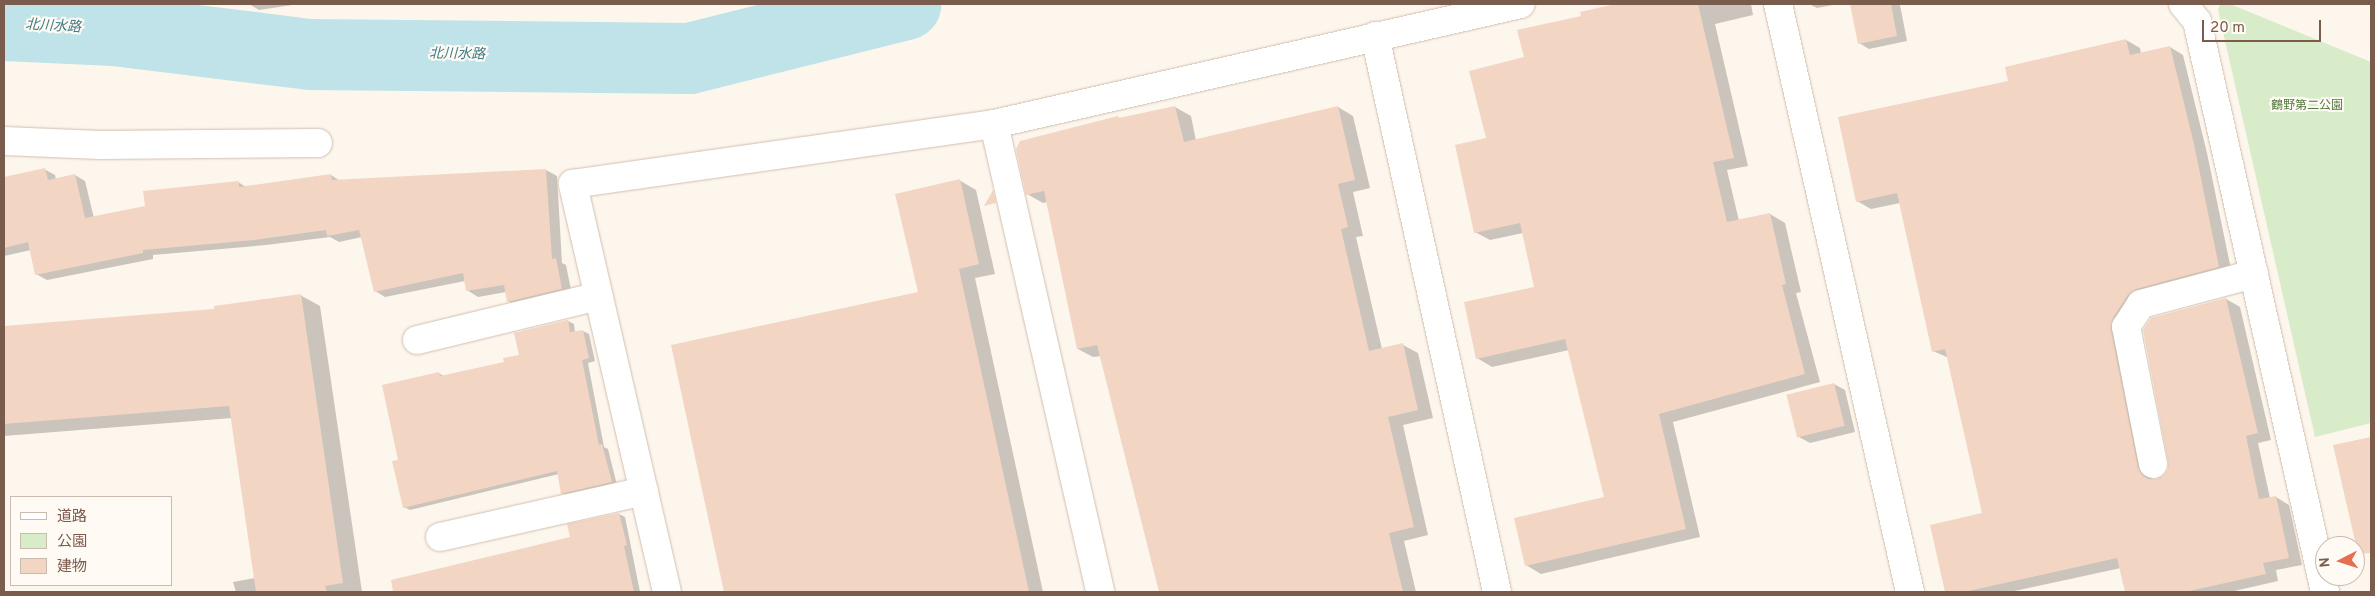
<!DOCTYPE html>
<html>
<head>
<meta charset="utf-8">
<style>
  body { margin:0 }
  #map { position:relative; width:2375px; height:596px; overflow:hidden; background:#fdf6ec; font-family:Overpass,"Noto Sans JP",sans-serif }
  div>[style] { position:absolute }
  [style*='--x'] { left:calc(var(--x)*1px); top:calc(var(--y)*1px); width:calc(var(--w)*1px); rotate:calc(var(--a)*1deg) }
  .green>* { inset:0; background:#d8ecc9 }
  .shadow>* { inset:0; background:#0003 }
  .river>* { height:71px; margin:-35.5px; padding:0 35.5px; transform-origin:35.5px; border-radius:35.5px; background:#bfe3e8 }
  .building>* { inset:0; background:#f3d5c3; transform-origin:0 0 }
  .roads { filter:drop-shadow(0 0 1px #d1beb0) drop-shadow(0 0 1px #d1beb0) }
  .minor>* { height:28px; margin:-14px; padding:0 14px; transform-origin:14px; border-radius:14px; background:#fff }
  span { translate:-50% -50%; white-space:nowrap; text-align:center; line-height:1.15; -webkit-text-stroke:4px #fffaf3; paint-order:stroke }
  .park-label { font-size:12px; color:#537a41 }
  .water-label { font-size:14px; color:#437c86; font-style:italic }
  .frame { position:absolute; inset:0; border:5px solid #7a5c4d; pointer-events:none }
  .legend { position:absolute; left:10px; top:496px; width:162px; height:90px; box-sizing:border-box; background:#fffaf3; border:1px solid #cabbb1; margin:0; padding:6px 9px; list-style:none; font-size:15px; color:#7a5c4d }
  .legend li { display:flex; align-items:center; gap:10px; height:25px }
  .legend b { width:25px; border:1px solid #cabbb1 }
  .north { position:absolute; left:2315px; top:536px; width:50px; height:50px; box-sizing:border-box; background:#fffaf3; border:1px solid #cabbb1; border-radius:50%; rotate:265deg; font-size:14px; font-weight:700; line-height:20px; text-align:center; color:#7a5c4d }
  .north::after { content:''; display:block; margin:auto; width:18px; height:22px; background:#e76f51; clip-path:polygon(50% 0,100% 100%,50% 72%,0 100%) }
  .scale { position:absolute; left:2202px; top:20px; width:119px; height:22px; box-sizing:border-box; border:2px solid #7a5c4d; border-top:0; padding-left:6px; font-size:15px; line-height:18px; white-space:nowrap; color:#7a5c4d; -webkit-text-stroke:4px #fffaf3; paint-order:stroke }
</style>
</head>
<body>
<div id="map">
  <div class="green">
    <i style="clip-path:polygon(2220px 4px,2230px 4px,2371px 62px,2371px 423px,2315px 437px,2218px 10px)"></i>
  </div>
  <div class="shadow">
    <i style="clip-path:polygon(29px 4px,125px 4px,126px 18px,36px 8px)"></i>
    <i style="clip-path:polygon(249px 4px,299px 4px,259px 10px)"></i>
    <i style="clip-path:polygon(1621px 4px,1751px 4px,1753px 15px,1715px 24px,1748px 166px,1727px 170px,1739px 221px,1770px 214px,1785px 223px,1801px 292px,1796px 293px,1820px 382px,1673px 422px,1700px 537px,1541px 574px,1526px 565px,1605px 498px,1569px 350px,1492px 367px,1477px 358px,1535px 288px,1523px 233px,1490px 240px,1475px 232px,1488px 139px,1525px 58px,1582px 17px,1581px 13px)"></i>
    <i style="clip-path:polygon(1809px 4px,1838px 4px,1817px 8px)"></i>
    <i style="clip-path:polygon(1851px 4px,1905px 4px,1900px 5px,1907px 41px,1869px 49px,1859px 43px)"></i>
    <i style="clip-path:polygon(2126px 40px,2140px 48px,2141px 54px,2170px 47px,2183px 55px,2207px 153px,2232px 274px,2126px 326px,2151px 476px,2153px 480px,2164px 477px,2169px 470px,2170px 461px,2152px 319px,2226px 299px,2240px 307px,2271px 440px,2258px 443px,2270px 498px,2276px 497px,2289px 505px,2302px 565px,2276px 570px,2278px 581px,2230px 592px,2127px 592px,2121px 568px,2010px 592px,1947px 592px,1932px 526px,1983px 514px,1949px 358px,1933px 351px,1900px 203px,1871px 209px,1857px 201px,2009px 81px)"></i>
    <i style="clip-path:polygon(1175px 107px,1191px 116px,1196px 141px,1338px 107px,1353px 116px,1370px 188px,1353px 192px,1363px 236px,1356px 237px,1382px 349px,1403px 345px,1418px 353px,1433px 418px,1403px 425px,1428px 535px,1404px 541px,1416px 592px,1160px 592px,1101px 356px,1093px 357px,1078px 349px,1047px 202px,1043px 203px,1027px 194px,1118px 117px,1121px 119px)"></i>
    <i style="clip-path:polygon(44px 169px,55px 175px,56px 180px,75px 175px,85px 181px,94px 218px,146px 207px,238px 182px,246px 187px,331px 175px,340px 181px,546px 170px,557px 176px,562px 263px,566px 265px,572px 295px,519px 307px,508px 301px,506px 292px,478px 297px,467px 290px,465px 281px,385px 297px,375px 291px,362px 237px,339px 242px,330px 237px,266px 245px,153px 255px,153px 259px,47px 280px,36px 274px,31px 250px,4px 256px,4px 179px)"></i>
    <i style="clip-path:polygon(959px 180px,976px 190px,995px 274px,975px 278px,1043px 592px,726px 592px,673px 346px,919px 293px)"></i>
    <i style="clip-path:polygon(300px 295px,320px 306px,362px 592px,236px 592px,233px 582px,255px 578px,232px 418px,4px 436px,4px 327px,216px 310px)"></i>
    <i style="clip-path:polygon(568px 321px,574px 324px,575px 332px,583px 331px,589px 334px,595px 361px,588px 363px,604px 447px,608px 449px,617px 485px,568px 496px,562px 493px,559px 474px,410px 510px,404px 507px,399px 461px,438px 373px,444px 376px,506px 363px,520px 356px)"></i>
    <i style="clip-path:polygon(1834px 384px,1845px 390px,1855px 432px,1810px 443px,1799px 437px)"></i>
    <i style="clip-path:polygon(2371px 438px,2371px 550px,2368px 551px,2335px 446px)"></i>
    <i style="clip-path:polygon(619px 514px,625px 517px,640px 592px,419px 592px,415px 575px,572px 538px)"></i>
  </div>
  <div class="river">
    <i style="--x:4;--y:25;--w:110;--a:2.6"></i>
    <i style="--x:114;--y:30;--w:196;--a:7"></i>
    <i style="--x:309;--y:54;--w:380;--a:0.6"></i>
    <i style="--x:689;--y:58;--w:223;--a:-14"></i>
  </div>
  <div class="building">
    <i style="clip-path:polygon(1615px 4px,1698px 4px,1734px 158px,1713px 162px,1727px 222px,1770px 213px,1786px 284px,1782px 285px,1805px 374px,1659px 414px,1686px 529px,1525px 566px,1514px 518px,1604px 497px,1565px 339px,1476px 359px,1464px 302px,1534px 287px,1520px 223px,1474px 233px,1455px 145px,1486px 138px,1469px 71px,1524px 57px,1517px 30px,1581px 16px,1580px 12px)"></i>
    <i style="clip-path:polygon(1850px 4px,1891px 4px,1897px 36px,1858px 44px)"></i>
    <i style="clip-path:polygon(2126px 39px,2130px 55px,2170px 46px,2194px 144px,2219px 267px,2136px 289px,2128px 295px,2113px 318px,2111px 330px,2138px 467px,2142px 475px,2148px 479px,2156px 479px,2164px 475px,2168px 469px,2168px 461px,2143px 330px,2151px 318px,2226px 298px,2258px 433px,2246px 436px,2259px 499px,2276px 496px,2289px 558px,2263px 563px,2266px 574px,2185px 592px,2125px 592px,2117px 558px,1964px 592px,1945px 592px,1930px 525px,1982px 513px,1945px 349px,1932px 352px,1897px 193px,1856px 202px,1838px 117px,2008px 81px,2005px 67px)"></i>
    <i style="clip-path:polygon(1175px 106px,1184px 142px,1338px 106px,1355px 180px,1338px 184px,1348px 227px,1341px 229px,1369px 351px,1403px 343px,1418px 410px,1388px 417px,1414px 527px,1389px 533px,1403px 592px,1159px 592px,1097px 345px,1077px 349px,1044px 191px,1026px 195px,1016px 149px,1020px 141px,1118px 116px,1119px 118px)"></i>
    <i style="clip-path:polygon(45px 168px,48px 180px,75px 174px,85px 218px,145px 206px,143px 191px,239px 181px,239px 187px,331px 174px,332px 180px,546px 169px,552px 259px,556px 258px,562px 289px,507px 302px,504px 285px,466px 291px,463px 273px,374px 292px,359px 230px,327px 236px,326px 230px,254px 240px,143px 250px,143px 253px,35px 275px,28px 242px,4px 248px,4px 177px)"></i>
    <i style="clip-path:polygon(960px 179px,979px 264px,959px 269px,1029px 592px,724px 592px,671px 345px,918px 292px,895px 194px)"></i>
    <i style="clip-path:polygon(993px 190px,996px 203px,984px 206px)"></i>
    <i style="clip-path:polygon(301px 294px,343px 583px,325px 586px,327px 592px,256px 592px,229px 406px,4px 424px,4px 326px,214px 309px,214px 306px)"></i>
    <i style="clip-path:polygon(568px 320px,570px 332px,583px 330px,589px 358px,582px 360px,599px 445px,602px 444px,612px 482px,561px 494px,557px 471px,403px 508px,392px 461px,398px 460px,382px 385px,439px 372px,440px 376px,504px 362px,503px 358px,519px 355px,514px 333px)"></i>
    <i style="left:1834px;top:383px;width:44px;height:49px;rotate:76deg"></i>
    <i style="clip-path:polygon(2371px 437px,2371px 553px,2358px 554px,2333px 445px)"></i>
    <i style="clip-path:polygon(619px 513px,627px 545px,624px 546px,634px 592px,393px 592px,391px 580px,570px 537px,567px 524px)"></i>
  </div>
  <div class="roads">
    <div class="minor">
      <i style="--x:1778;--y:4;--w:603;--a:77.35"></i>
      <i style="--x:2183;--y:4;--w:22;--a:51"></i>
      <i style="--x:2197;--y:21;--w:585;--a:77.36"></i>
      <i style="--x:1375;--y:36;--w:569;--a:77.62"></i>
      <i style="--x:994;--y:124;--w:480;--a:77.2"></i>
      <i style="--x:4;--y:141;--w:96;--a:2.4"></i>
      <i style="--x:100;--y:145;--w:218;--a:-0.5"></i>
      <i style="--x:417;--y:340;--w:187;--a:-13.6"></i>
      <i style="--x:2153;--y:464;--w:140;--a:-101.1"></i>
      <i style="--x:2126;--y:327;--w:27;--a:-57"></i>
      <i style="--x:2141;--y:304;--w:117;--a:-14.9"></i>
      <i style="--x:440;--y:537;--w:209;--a:-12.7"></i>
      <i style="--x:667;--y:592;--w:419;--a:-103"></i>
      <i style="--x:573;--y:184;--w:425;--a:-8.1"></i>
      <i style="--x:994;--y:124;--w:540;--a:-12.83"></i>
    </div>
  </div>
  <div class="park-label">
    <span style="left:2307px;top:107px">鶴野第二公園</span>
  </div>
  <div class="water-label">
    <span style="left:53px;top:27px;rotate:3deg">北川水路</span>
    <span style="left:457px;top:55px;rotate:1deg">北川水路</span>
  </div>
  <div class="frame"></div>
  <ul class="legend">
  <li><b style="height:6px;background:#fff"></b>道路</li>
  <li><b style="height:14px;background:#d8ecc9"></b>公園</li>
  <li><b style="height:14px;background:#f3d5c3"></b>建物</li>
  </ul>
  <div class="north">N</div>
  <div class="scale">20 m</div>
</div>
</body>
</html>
